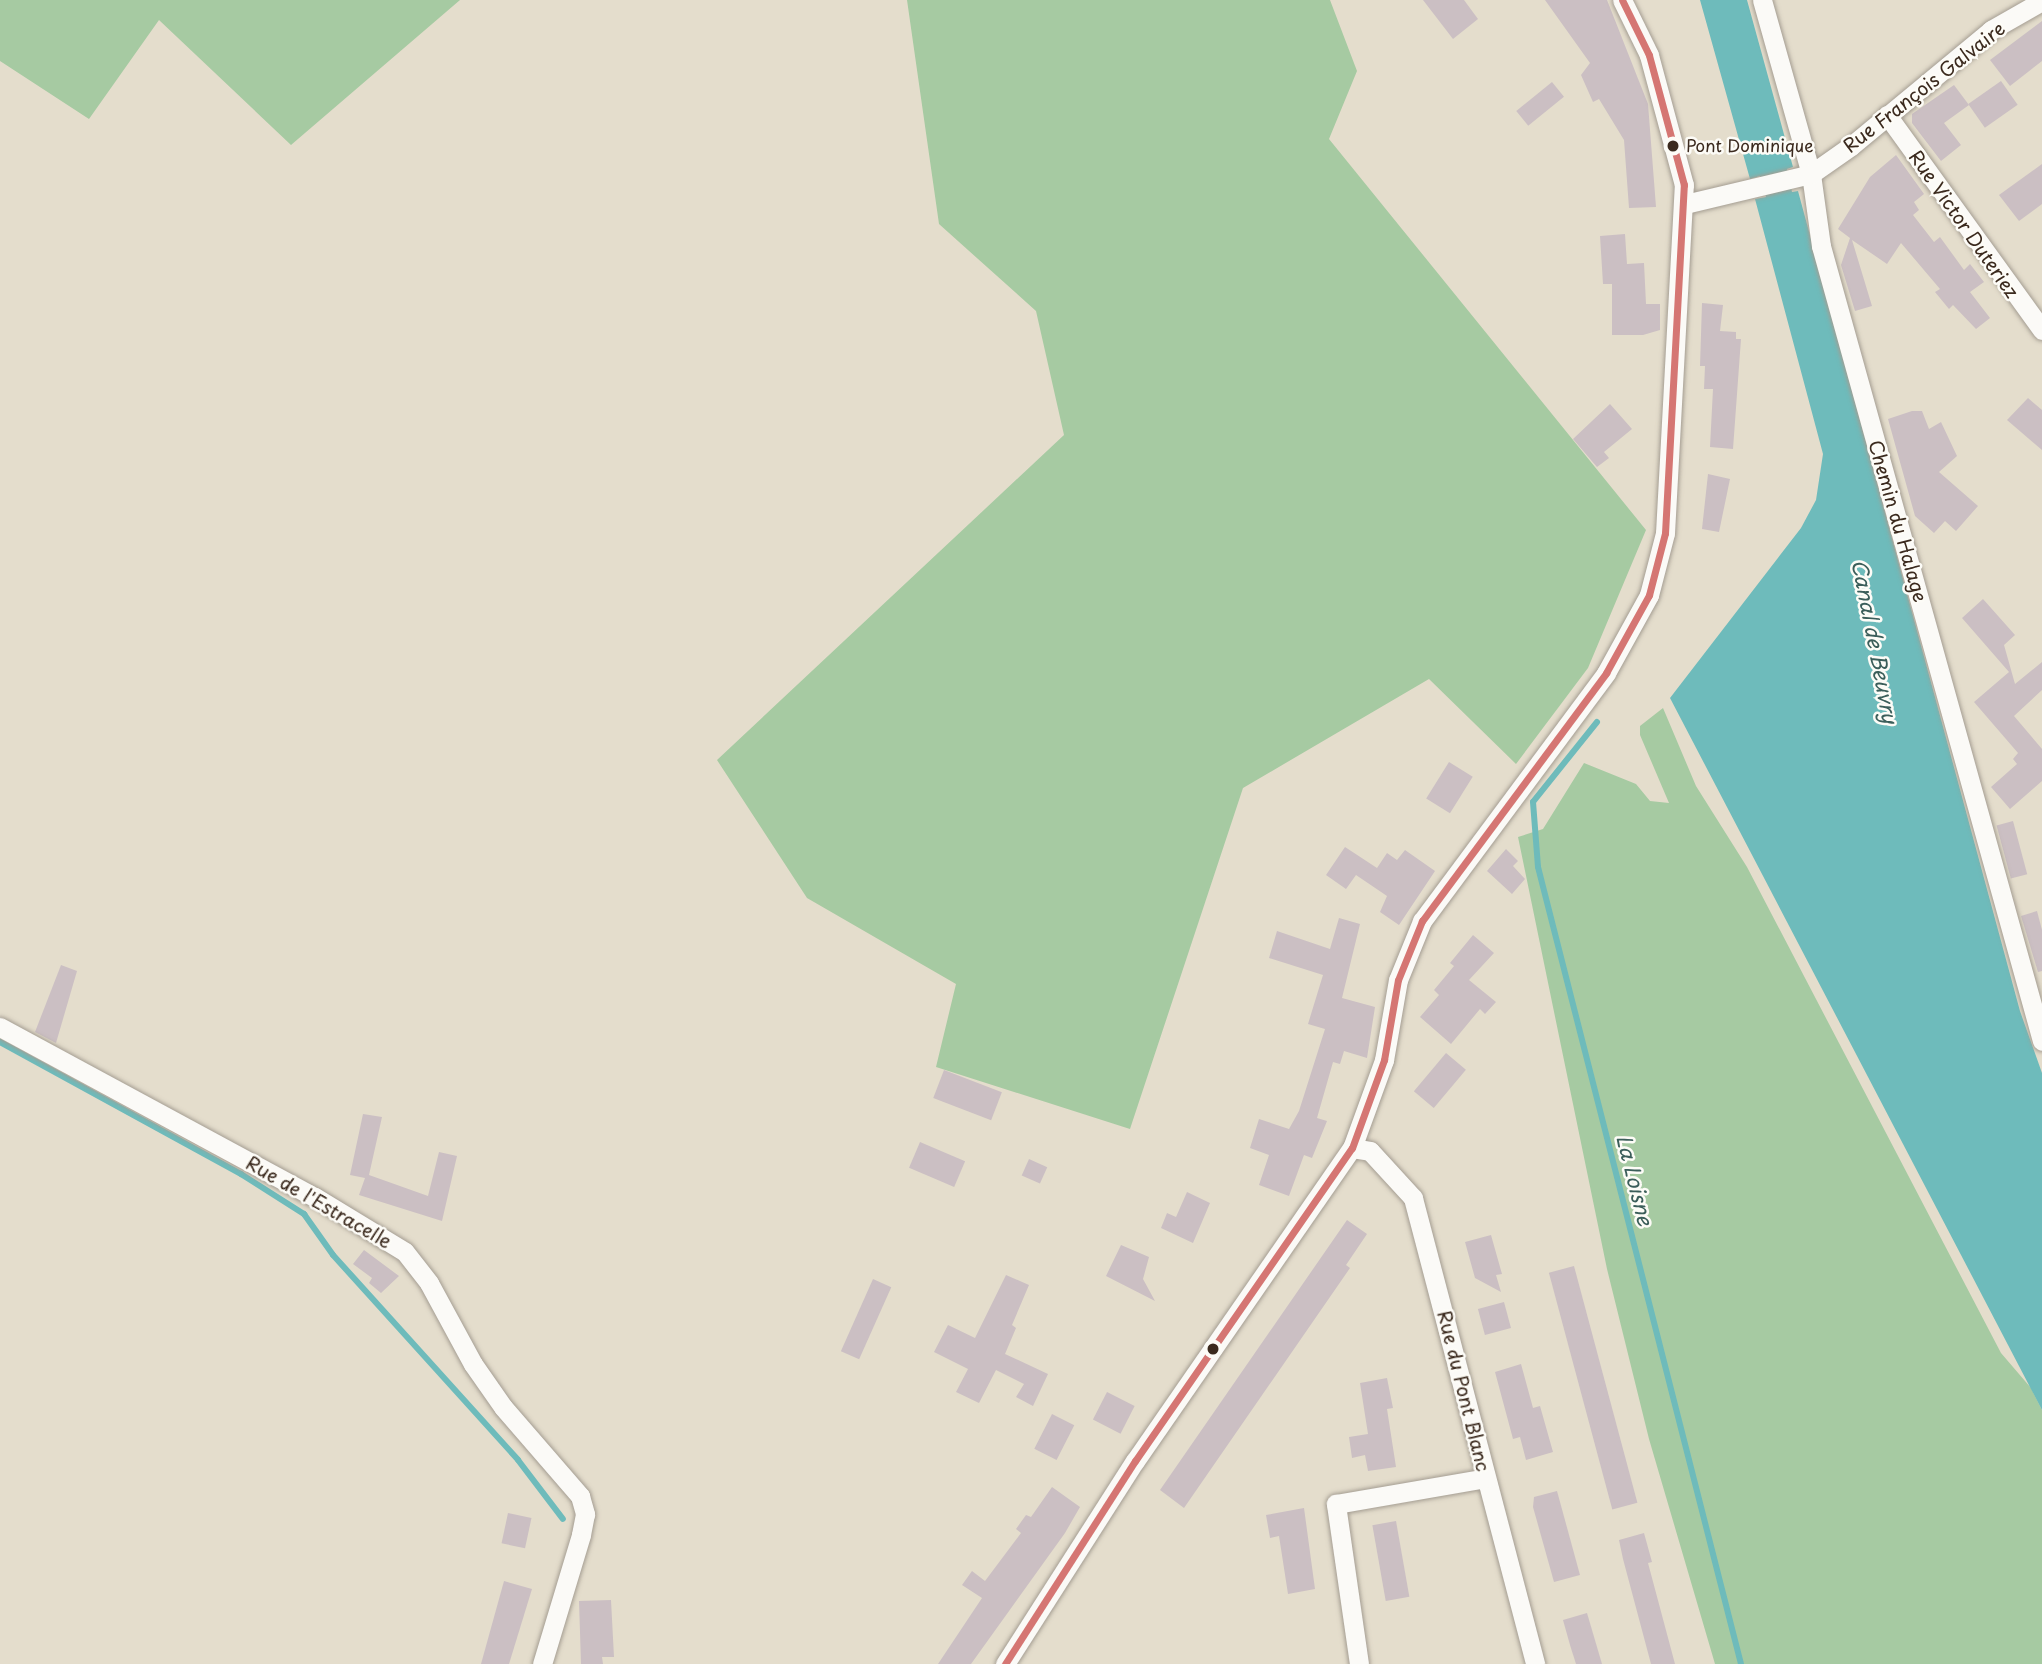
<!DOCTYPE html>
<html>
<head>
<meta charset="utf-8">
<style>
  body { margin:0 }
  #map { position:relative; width:2042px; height:1664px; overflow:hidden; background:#e4ddcc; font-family:"Playpen Sans",sans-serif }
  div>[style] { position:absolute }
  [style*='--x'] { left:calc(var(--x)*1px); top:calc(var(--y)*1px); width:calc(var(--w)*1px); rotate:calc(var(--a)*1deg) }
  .forest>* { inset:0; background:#a6caa2 }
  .water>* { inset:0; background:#6ebbbb }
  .stream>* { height:6px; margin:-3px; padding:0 3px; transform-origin:3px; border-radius:3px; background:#6ebbbb }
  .building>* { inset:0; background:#cbbfc3; transform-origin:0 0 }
  .roads { filter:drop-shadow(0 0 2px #a49d92) drop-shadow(0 0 2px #a49d92) }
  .minor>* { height:19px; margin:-9.5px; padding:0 9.5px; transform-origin:9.5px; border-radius:9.5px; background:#fbfaf7 }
  .bus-1>* { height:7px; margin:-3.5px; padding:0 3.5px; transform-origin:3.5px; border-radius:3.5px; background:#d57673 }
  .dots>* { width:19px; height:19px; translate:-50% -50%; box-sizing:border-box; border:4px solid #fdfcf7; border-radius:50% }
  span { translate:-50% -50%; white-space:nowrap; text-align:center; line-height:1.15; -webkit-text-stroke:5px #fdfcf7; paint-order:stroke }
  .bus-label { font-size:17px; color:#3b2a1e }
  .left { translate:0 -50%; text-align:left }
  .street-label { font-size:19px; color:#3b2a1e }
  .water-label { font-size:21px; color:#3b5e5a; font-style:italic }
</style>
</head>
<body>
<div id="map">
  <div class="forest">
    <i style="clip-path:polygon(0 0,460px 0,291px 145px,159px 20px,89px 119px,0 61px)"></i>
    <i style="clip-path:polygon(907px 0,1330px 0,1357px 71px,1329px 139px,1646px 530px,1588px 668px,1516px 764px,1429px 679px,1243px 788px,1130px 1129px,936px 1067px,956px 984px,807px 898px,717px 760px,1064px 435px,1036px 311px,939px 224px)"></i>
    <i style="clip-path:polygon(1663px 708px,1696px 786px,1747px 867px,2001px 1353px,2031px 1388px,2042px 1410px,2042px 1664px,1715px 1664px,1649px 1439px,1607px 1269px,1518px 837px,1543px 829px,1584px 763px,1636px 784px,1650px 801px,1669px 803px,1640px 735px,1640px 726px)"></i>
  </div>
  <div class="water">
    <i style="clip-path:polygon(1700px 0,1747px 0,1793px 167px,1787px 169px,1792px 192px,1798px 191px,2020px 1011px,2042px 1073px,2042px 1410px,1670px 698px,1801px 528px,1816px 500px,1823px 454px,1755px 199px,1766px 197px,1760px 176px,1750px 179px)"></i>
  </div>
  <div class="stream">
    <i style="--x:1597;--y:722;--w:102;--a:128.7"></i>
    <i style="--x:1533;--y:802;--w:65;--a:85.6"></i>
    <i style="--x:1538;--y:867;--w:822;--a:75.71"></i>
    <i style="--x:0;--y:1042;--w:275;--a:28.7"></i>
    <i style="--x:241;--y:1174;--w:75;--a:32.4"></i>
    <i style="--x:304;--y:1214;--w:50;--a:54.7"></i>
    <i style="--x:333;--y:1255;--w:276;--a:47.9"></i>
    <i style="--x:518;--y:1460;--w:74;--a:52.7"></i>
  </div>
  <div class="building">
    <i style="clip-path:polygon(1423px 0,1464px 0,1478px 19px,1453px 39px)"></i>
    <i style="clip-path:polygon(1545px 0,1607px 0,1648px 104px,1656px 207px,1629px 208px,1624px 140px,1599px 99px,1593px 102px,1581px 75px,1590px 63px)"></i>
    <i style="clip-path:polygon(2042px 21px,2042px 61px,2010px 86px,1990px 60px)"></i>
    <i style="left:2001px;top:81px;width:29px;height:40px;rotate:55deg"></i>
    <i style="left:1552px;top:82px;width:19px;height:46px;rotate:51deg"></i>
    <i style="clip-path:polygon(1954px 85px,1969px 105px,1944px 123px,1961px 145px,1941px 161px,1912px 123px,1912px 114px)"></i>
    <i style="clip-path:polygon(1896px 155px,1924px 194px,1914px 202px,1919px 210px,1913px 215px,1934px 242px,1940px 237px,1964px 270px,1970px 264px,1984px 282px,1970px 292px,1990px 318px,1976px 329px,1953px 305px,1949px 309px,1935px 292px,1940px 289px,1901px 243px,1887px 264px,1852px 240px,1872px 306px,1855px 311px,1841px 265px,1850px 238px,1838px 229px,1870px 177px)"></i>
    <i style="clip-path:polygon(2042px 164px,2042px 204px,2019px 221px,1999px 195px)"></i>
    <i style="clip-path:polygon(1625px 234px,1627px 264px,1644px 263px,1646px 304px,1660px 304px,1660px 330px,1643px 335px,1612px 335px,1612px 284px,1603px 284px,1600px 236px)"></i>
    <i style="clip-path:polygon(1702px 303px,1723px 305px,1720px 331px,1736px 332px,1736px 339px,1741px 339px,1733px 449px,1710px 447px,1713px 389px,1704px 389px,1705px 366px,1700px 366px)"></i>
    <i style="clip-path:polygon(2028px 398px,2042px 410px,2042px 450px,2007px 420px)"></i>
    <i style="clip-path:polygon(1610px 404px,1632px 429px,1604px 452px,1609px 458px,1597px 467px,1573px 439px)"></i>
    <i style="clip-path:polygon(1912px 411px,1922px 411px,1929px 429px,1941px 422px,1957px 456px,1939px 472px,1978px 506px,1956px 531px,1945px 521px,1934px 533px,1915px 516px,1888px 419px)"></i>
    <i style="clip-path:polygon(1708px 474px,1730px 479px,1719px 532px,1702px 529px)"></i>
    <i style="clip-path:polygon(1983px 599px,2015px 635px,2004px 645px,2015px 684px,2042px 662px,2042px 690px,2014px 716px,2042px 749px,2042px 781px,2010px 809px,1991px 787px,2017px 764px,2013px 759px,2018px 753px,1974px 702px,2009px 672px,1962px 618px)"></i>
    <i style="left:1449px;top:762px;width:28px;height:43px;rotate:32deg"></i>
    <i style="left:2013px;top:821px;width:55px;height:17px;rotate:75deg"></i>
    <i style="clip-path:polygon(1345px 847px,1377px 868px,1387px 853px,1397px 860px,1405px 850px,1435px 871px,1399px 925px,1380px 912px,1387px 896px,1356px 875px,1346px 889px,1326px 875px)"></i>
    <i style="clip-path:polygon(1506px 849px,1518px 861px,1513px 866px,1525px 879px,1512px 894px,1487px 871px)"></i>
    <i style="clip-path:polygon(2037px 911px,2042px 930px,2042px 971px,2038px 972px,2021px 916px)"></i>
    <i style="clip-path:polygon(1339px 918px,1360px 924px,1342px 998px,1375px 1007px,1367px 1058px,1344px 1051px,1340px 1064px,1333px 1062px,1317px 1118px,1327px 1121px,1312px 1158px,1304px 1155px,1289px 1196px,1259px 1185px,1269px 1155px,1250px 1148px,1259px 1119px,1289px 1129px,1299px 1111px,1325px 1029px,1308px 1024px,1323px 975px,1269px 958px,1277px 931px,1330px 949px)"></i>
    <i style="clip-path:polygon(1473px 935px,1494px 953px,1469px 980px,1496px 1002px,1485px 1014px,1480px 1009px,1451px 1044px,1420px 1017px,1439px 995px,1434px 990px,1454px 966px,1450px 963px)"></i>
    <i style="clip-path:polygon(61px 965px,77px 971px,56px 1043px,35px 1032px)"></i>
    <i style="left:1446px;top:1053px;width:26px;height:50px;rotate:40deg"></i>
    <i style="left:944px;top:1070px;width:62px;height:30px;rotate:21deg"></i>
    <i style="clip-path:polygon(363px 1114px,382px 1117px,369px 1175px,428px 1196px,439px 1152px,457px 1156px,442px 1221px,359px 1195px,365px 1178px,350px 1175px)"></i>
    <i style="left:920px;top:1142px;width:49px;height:28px;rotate:23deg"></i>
    <i style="left:1029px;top:1159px;width:20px;height:18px;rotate:24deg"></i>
    <i style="clip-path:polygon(1187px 1192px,1210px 1203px,1193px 1243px,1161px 1228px,1167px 1213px,1176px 1217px)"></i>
    <i style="clip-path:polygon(1347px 1220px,1367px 1234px,1346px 1265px,1350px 1268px,1184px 1508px,1160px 1490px)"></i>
    <i style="clip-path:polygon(1491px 1235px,1502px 1274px,1496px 1275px,1501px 1292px,1475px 1278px,1465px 1242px)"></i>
    <i style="clip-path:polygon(1121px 1245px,1149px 1257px,1143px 1279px,1155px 1301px,1106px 1276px)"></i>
    <i style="clip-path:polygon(364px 1250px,399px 1276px,381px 1293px,369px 1283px,372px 1278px,353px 1264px)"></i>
    <i style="left:1574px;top:1266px;width:245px;height:26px;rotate:75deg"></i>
    <i style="clip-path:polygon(1006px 1275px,1029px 1285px,1012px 1325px,1016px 1328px,1005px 1354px,1048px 1374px,1033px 1406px,1016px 1397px,1024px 1384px,996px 1370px,979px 1403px,956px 1392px,968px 1369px,934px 1352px,948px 1325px,975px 1338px)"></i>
    <i style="left:873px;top:1279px;width:20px;height:79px;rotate:24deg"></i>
    <i style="left:1504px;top:1302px;width:27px;height:27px;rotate:75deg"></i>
    <i style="clip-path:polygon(1521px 1364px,1533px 1408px,1540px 1406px,1553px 1452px,1526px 1460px,1520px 1437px,1513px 1439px,1495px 1372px)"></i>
    <i style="clip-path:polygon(1387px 1378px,1393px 1408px,1387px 1409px,1396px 1467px,1368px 1471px,1365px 1455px,1352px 1458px,1349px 1437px,1368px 1434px,1360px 1383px)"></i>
    <i style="left:1107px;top:1392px;width:31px;height:31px;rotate:27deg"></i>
    <i style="left:1052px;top:1414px;width:25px;height:39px;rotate:27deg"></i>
    <i style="clip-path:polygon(1052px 1487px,1080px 1507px,1065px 1533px,971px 1664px,938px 1664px,982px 1598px,962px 1585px,972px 1571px,985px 1581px,1021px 1533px,1016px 1529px,1026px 1515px,1031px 1517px)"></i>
    <i style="clip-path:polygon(1557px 1491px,1580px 1575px,1554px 1582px,1533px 1507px,1534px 1497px)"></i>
    <i style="clip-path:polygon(1304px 1508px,1315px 1589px,1288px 1594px,1279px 1536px,1270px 1538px,1266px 1515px)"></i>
    <i style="left:508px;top:1513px;width:24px;height:31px;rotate:12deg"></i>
    <i style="left:1396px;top:1521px;width:77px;height:24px;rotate:80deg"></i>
    <i style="clip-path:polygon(1644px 1533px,1652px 1562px,1648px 1563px,1675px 1664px,1651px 1664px,1623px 1559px,1619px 1540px)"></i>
    <i style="clip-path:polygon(504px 1581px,532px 1589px,509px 1664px,481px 1664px)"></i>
    <i style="clip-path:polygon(611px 1600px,614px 1657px,602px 1657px,603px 1664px,581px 1664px,579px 1601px)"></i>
    <i style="clip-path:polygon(1587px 1613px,1602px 1664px,1576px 1664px,1570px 1645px,1563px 1620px)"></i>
  </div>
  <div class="roads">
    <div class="minor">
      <i style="--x:1762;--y:0;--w:181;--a:74.3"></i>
      <i style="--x:1811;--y:174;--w:73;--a:82.1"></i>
      <i style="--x:1821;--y:246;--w:825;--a:74.46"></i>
      <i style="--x:1887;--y:115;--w:265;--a:54.2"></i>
      <i style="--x:1685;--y:204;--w:130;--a:-13.4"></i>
      <i style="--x:1811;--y:174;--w:49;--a:-35"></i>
      <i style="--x:1851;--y:146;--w:182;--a:-39.6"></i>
      <i style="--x:1991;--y:30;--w:59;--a:-29.6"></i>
      <i style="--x:0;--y:1027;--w:358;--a:28.4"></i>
      <i style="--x:315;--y:1197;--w:105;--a:31.4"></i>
      <i style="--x:405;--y:1252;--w:39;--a:52"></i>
      <i style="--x:429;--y:1283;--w:92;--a:61.5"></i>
      <i style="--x:473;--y:1364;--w:52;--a:55.1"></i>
      <i style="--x:503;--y:1407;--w:118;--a:49.1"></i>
      <i style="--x:580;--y:1496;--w:19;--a:74"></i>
      <i style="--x:585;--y:1514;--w:21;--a:101"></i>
      <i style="--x:581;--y:1535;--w:135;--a:106.8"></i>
      <i style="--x:1352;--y:1148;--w:18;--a:9"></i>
      <i style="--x:1370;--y:1151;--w:64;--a:47.5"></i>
      <i style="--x:1413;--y:1198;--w:482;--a:75.3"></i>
      <i style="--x:1005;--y:1664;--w:241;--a:-57.4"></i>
      <i style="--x:1135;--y:1461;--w:381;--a:-55.3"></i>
      <i style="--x:1352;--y:1148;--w:94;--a:-70"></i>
      <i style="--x:1384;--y:1060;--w:81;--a:-80.1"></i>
      <i style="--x:1398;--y:980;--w:64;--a:-67.9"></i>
      <i style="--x:1422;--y:921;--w:309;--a:-53.4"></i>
      <i style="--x:1606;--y:673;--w:89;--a:-61.1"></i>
      <i style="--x:1649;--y:595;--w:64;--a:-75.5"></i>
      <i style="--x:1665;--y:533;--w:349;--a:-86.9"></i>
      <i style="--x:1684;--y:185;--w:135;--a:-105.1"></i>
      <i style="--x:1649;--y:55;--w:61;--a:-116.1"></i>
      <i style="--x:1359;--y:1664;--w:162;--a:-98.2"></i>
      <i style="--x:1336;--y:1504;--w:152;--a:-9.8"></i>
    </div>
  </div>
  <div class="bus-1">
    <i style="--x:1005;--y:1664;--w:241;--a:-57.4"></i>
    <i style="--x:1135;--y:1461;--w:381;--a:-55.3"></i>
    <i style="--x:1352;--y:1148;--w:94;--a:-70"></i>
    <i style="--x:1384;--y:1060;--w:81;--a:-80.1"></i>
    <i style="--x:1398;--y:980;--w:64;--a:-67.9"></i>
    <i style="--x:1422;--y:921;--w:309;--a:-53.4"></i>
    <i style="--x:1606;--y:673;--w:89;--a:-61.1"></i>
    <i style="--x:1649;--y:595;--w:64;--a:-75.5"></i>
    <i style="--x:1665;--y:533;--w:349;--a:-86.9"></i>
    <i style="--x:1684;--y:185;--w:135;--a:-105.1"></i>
    <i style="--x:1649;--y:55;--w:61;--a:-116.1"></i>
  </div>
  <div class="dots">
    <i style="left:1673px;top:146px;background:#3b2a1e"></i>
    <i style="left:1213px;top:1349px;background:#3b2a1e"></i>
  </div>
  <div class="bus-label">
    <span class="left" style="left:1686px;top:146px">Pont Dominique</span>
  </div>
  <div class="street-label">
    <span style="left:1924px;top:87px;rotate:-38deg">Rue François Galvaire</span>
    <span style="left:1964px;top:224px;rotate:55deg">Rue Victor Duteriez</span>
    <span style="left:1898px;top:521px;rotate:74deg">Chemin du Halage</span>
    <span style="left:319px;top:1202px;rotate:30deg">Rue de l'Estracelle</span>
    <span style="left:1464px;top:1391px;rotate:76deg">Rue du Pont Blanc</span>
  </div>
  <div class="water-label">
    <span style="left:1876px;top:641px;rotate:79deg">Canal de Beuvry</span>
    <span style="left:1636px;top:1180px;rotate:76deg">La Loisne</span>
  </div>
</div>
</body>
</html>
